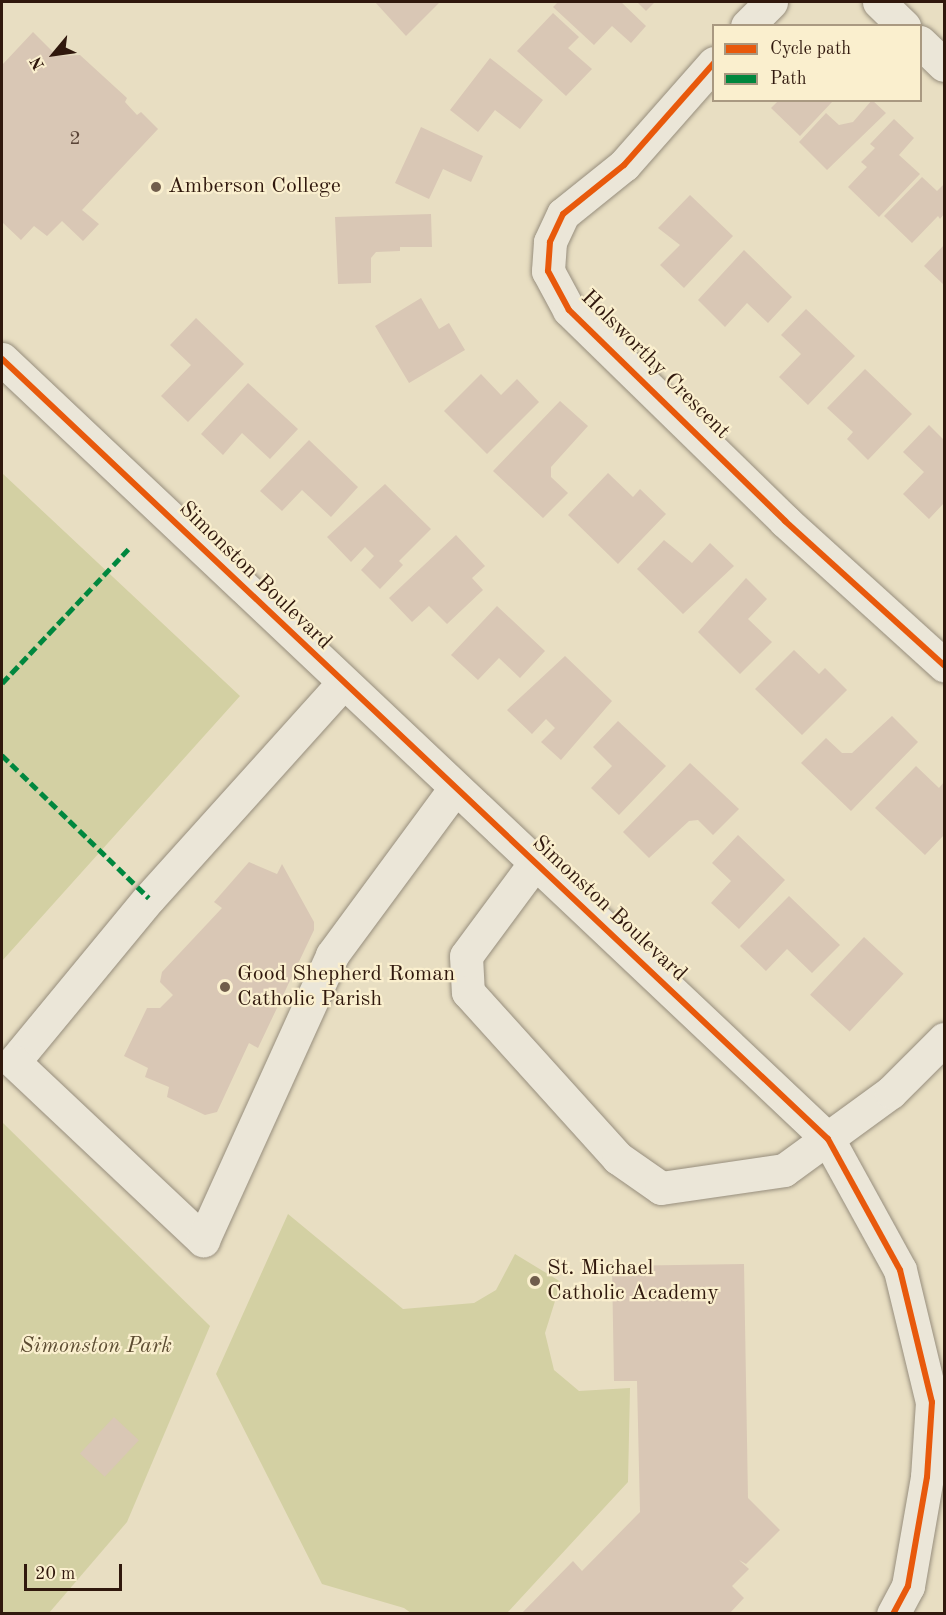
<!DOCTYPE html>
<html>
<head>
<meta charset="utf-8">
<style>
  body { margin:0 }
  #map { position:relative; width:946px; height:1615px; overflow:hidden; background:#e8dec2; font-family:"Old Standard TT",serif }
  div>[style] { position:absolute }
  [style*='--x'] { left:calc(var(--x)*1px); top:calc(var(--y)*1px); width:calc(var(--w)*1px); rotate:calc(var(--a)*1deg) }
  .green>* { inset:0; background:#d3d0a3 }
  .building>* { inset:0; background:#d9c7b5; transform-origin:0 0 }
  .roads { filter:drop-shadow(0 0 2px #978e7d) drop-shadow(0 0 2px #978e7d) }
  .minor>* { height:33px; margin:-16.5px; padding:0 16.5px; transform-origin:16.5px; border-radius:16.5px; background:#ebe6d8 }
  .quiet>* { height:4.5px; margin-top:-2.25px; transform-origin:0; background:repeating-linear-gradient(90deg,#00873e 0 9px,transparent 0 13.5px) }
  .cycleway>* { height:6px; margin:-3px; padding:0 3px; transform-origin:3px; border-radius:3px; background:#e8590c }
  .dots>* { width:16px; height:16px; translate:-50% -50%; box-sizing:border-box; border:3px solid #faefce; border-radius:50% }
  span { translate:-50% -50%; white-space:nowrap; text-align:center; line-height:1.15; -webkit-text-stroke:4.5px #faefce; paint-order:stroke }
  .number-label { font-size:20px; color:#5a4437 }
  .number-label span { -webkit-text-stroke-width:0 }
  .poi-label { font-size:22px; color:#30180d }
  .left { translate:0 -50%; text-align:left }
  .street-label { font-size:22px; color:#30180d }
  .park-label { font-size:22px; color:#5c4c32; font-style:italic }
  .frame { position:absolute; inset:0; border:3px solid #30180d; pointer-events:none }
  .legend { position:absolute; left:712px; top:24px; width:210px; height:78px; box-sizing:border-box; background:#faefce; border:2px solid #a99981; margin:0; padding:8px 10px; list-style:none; font-size:18px; color:#30180d }
  .legend li { display:flex; align-items:center; gap:12px; height:30px }
  .legend b { width:30px; border:2px solid #a99981 }
  .north { position:absolute; left:24px; top:24px; width:60px; height:60px; -webkit-text-stroke:4px #faefce; paint-order:stroke; rotate:241deg; font-size:16px; font-weight:700; line-height:24px; text-align:center; color:#30180d }
  .north::after { content:''; display:block; margin:auto; width:21px; height:27px; background:#30180d; clip-path:polygon(50% 0,100% 100%,50% 72%,0 100%) }
  .scale { position:absolute; left:24px; top:1564px; width:98px; height:27px; box-sizing:border-box; border:3px solid #30180d; border-top:0; padding-left:8px; font-size:18px; line-height:21px; white-space:nowrap; color:#30180d; -webkit-text-stroke:4px #faefce; paint-order:stroke }
</style>
</head>
<body>
<div id="map">
  <div class="green">
    <i style="clip-path:polygon(2px 473px,240px 696px,2px 961px,2px 472px)"></i>
    <i style="clip-path:polygon(2px 1122px,210px 1326px,127px 1522px,49px 1613px,2px 1613px)"></i>
    <i style="clip-path:polygon(288px 1214px,403px 1309px,474px 1303px,496px 1290px,515px 1254px,561px 1282px,545px 1333px,554px 1370px,579px 1391px,630px 1388px,628px 1482px,507px 1613px,411px 1613px,404px 1608px,322px 1584px,216px 1374px)"></i>
  </div>
  <div class="building">
    <i style="clip-path:polygon(375px 2px,440px 2px,406px 36px)"></i>
    <i style="clip-path:polygon(558px 2px,621px 2px,646px 26px,631px 43px,612px 26px,594px 45px,553px 7px)"></i>
    <i style="clip-path:polygon(637px 2px,655px 2px,646px 11px)"></i>
    <i style="clip-path:polygon(553px 13px,579px 37px,568px 48px,592px 69px,566px 96px,517px 51px)"></i>
    <i style="clip-path:polygon(33px 32px,57px 56px,80px 55px,127px 98px,125px 102px,137px 115px,141px 112px,158px 129px,82px 210px,99px 224px,83px 241px,62px 221px,47px 236px,34px 226px,21px 240px,2px 222px,2px 65px)"></i>
    <i style="clip-path:polygon(490px 58px,543px 100px,520px 129px,495px 110px,478px 132px,450px 110px)"></i>
    <i style="clip-path:polygon(779px 100px,830px 100px,832px 102px,800px 136px,771px 108px)"></i>
    <i style="clip-path:polygon(872px 100px,886px 113px,827px 170px,799px 142px,826px 113px,839px 125px,853px 122px)"></i>
    <i style="clip-path:polygon(894px 119px,914px 138px,899px 155px,920px 174px,879px 217px,848px 187px,867px 167px,861px 162px,875px 148px,870px 144px)"></i>
    <i style="clip-path:polygon(421px 127px,483px 156px,471px 182px,443px 169px,429px 199px,395px 183px)"></i>
    <i style="clip-path:polygon(922px 177px,937px 191px,944px 184px,944px 214px,940px 219px,938px 216px,912px 243px,884px 216px)"></i>
    <i style="clip-path:polygon(690px 195px,733px 236px,684px 288px,660px 265px,680px 245px,658px 228px)"></i>
    <i style="clip-path:polygon(431px 214px,432px 247px,400px 247px,400px 251px,376px 252px,371px 258px,371px 283px,338px 284px,335px 217px)"></i>
    <i style="clip-path:polygon(944px 245px,944px 285px,924px 266px)"></i>
    <i style="clip-path:polygon(744px 250px,792px 297px,768px 323px,747px 303px,725px 327px,698px 300px)"></i>
    <i style="clip-path:polygon(421px 298px,439px 329px,449px 323px,465px 350px,409px 383px,375px 326px)"></i>
    <i style="clip-path:polygon(806px 309px,855px 356px,808px 405px,779px 377px,801px 354px,781px 335px)"></i>
    <i style="clip-path:polygon(196px 318px,244px 364px,188px 422px,161px 396px,191px 365px,170px 345px)"></i>
    <i style="clip-path:polygon(865px 369px,912px 414px,868px 460px,847px 439px,853px 432px,827px 408px)"></i>
    <i style="clip-path:polygon(481px 374px,501px 395px,517px 379px,539px 402px,487px 454px,444px 411px)"></i>
    <i style="clip-path:polygon(248px 383px,298px 429px,270px 459px,242px 433px,223px 455px,201px 434px)"></i>
    <i style="clip-path:polygon(560px 401px,588px 426px,551px 467px,551px 477px,568px 493px,543px 518px,493px 471px)"></i>
    <i style="clip-path:polygon(929px 425px,944px 440px,944px 503px,929px 519px,903px 494px,924px 472px,903px 452px)"></i>
    <i style="clip-path:polygon(309px 440px,358px 487px,331px 517px,302px 490px,282px 511px,260px 491px)"></i>
    <i style="clip-path:polygon(608px 473px,633px 497px,640px 489px,666px 514px,618px 564px,568px 515px)"></i>
    <i style="clip-path:polygon(385px 484px,431px 529px,399px 561px,403px 565px,380px 589px,361px 570px,374px 556px,365px 547px,351px 562px,327px 537px)"></i>
    <i style="clip-path:polygon(456px 535px,485px 566px,472px 578px,483px 590px,447px 624px,429px 606px,412px 622px,389px 598px)"></i>
    <i style="clip-path:polygon(664px 540px,692px 563px,710px 543px,734px 566px,683px 614px,637px 569px)"></i>
    <i style="clip-path:polygon(746px 578px,767px 599px,748px 619px,772px 642px,740px 674px,698px 632px)"></i>
    <i style="clip-path:polygon(497px 606px,545px 651px,520px 678px,499px 658px,478px 680px,451px 655px)"></i>
    <i style="clip-path:polygon(794px 650px,819px 674px,825px 668px,847px 690px,802px 735px,755px 689px)"></i>
    <i style="clip-path:polygon(565px 656px,612px 701px,561px 760px,541px 742px,555px 728px,546px 719px,532px 734px,507px 710px)"></i>
    <i style="clip-path:polygon(892px 716px,918px 742px,851px 811px,801px 763px,826px 738px,842px 753px,852px 753px)"></i>
    <i style="clip-path:polygon(618px 721px,666px 766px,619px 815px,591px 788px,612px 766px,593px 747px)"></i>
    <i style="clip-path:polygon(690px 763px,739px 809px,713px 835px,698px 820px,689px 821px,649px 858px,623px 832px)"></i>
    <i style="clip-path:polygon(916px 766px,939px 788px,944px 782px,944px 835px,925px 855px,875px 808px)"></i>
    <i style="clip-path:polygon(738px 835px,785px 880px,739px 929px,711px 903px,731px 881px,712px 863px)"></i>
    <i style="clip-path:polygon(249px 862px,277px 874px,282px 864px,314px 922px,314px 930px,258px 1048px,249px 1043px,217px 1112px,205px 1115px,167px 1097px,169px 1087px,145px 1077px,148px 1068px,124px 1056px,147px 1008px,160px 1008px,173px 995px,160px 982px,162px 972px,222px 908px,214px 902px)"></i>
    <i style="clip-path:polygon(789px 896px,840px 945px,812px 973px,787px 949px,766px 971px,740px 946px)"></i>
    <i style="left:864px;top:937px;width:54px;height:79px;rotate:43deg"></i>
    <i style="clip-path:polygon(744px 1264px,748px 1498px,780px 1530px,746px 1564px,739px 1560px,749px 1569px,732px 1586px,744px 1598px,729px 1614px,521px 1614px,573px 1561px,582px 1571px,640px 1512px,637px 1381px,614px 1381px,612px 1266px)"></i>
    <i style="left:114px;top:1417px;width:34px;height:50px;rotate:43deg"></i>
  </div>
  <div class="roads">
    <div class="minor">
      <i style="--x:879;--y:2;--w:35;--a:44"></i>
      <i style="--x:747;--y:26;--w:34;--a:-45"></i>
      <i style="--x:920;--y:42;--w:33;--a:44"></i>
      <i style="--x:714;--y:63;--w:136;--a:131.4"></i>
      <i style="--x:624;--y:165;--w:78;--a:141.2"></i>
      <i style="--x:563;--y:214;--w:31;--a:115"></i>
      <i style="--x:550;--y:242;--w:29;--a:94"></i>
      <i style="--x:548;--y:271;--w:44;--a:61.7"></i>
      <i style="--x:569;--y:310;--w:302;--a:44.3"></i>
      <i style="--x:785;--y:521;--w:215;--a:42.2"></i>
      <i style="--x:2;--y:359;--w:1136;--a:43.36"></i>
      <i style="--x:828;--y:1139;--w:149;--a:61.2"></i>
      <i style="--x:900;--y:1270;--w:136;--a:76.4"></i>
      <i style="--x:932;--y:1402;--w:75;--a:93.8"></i>
      <i style="--x:927;--y:1477;--w:111;--a:99.9"></i>
      <i style="--x:908;--y:1586;--w:32;--a:118"></i>
      <i style="--x:342;--y:684;--w:288;--a:132"></i>
      <i style="--x:149;--y:898;--w:212;--a:129.5"></i>
      <i style="--x:14;--y:1062;--w:260;--a:43.3"></i>
      <i style="--x:203;--y:1240;--w:313;--a:-65.6"></i>
      <i style="--x:332;--y:955;--w:207;--a:-53.6"></i>
      <i style="--x:534;--y:864;--w:114;--a:126.5"></i>
      <i style="--x:466;--y:956;--w:36;--a:87"></i>
      <i style="--x:468;--y:992;--w:224;--a:47.9"></i>
      <i style="--x:618;--y:1158;--w:52;--a:34.9"></i>
      <i style="--x:661;--y:1188;--w:124;--a:-8.3"></i>
      <i style="--x:784;--y:1170;--w:132;--a:-36.1"></i>
      <i style="--x:891;--y:1092;--w:75;--a:-45"></i>
    </div>
  </div>
  <div class="quiet">
    <i style="--x:2;--y:683;--w:188;--a:-46.7"></i>
    <i style="--x:2;--y:755;--w:205;--a:44.2"></i>
  </div>
  <div class="cycleway">
    <i style="--x:714;--y:63;--w:136;--a:131.4"></i>
    <i style="--x:624;--y:165;--w:78;--a:141.2"></i>
    <i style="--x:563;--y:214;--w:31;--a:115"></i>
    <i style="--x:550;--y:242;--w:29;--a:94"></i>
    <i style="--x:548;--y:271;--w:44;--a:61.7"></i>
    <i style="--x:569;--y:310;--w:302;--a:44.3"></i>
    <i style="--x:785;--y:521;--w:215;--a:42.2"></i>
    <i style="--x:2;--y:359;--w:1136;--a:43.36"></i>
    <i style="--x:828;--y:1139;--w:149;--a:61.2"></i>
    <i style="--x:900;--y:1270;--w:136;--a:76.4"></i>
    <i style="--x:932;--y:1402;--w:75;--a:93.8"></i>
    <i style="--x:927;--y:1477;--w:111;--a:99.9"></i>
    <i style="--x:908;--y:1586;--w:32;--a:118"></i>
  </div>
  <div class="dots">
    <i style="left:156px;top:187px;background:#705d4c"></i>
    <i style="left:225px;top:987px;background:#705d4c"></i>
    <i style="left:535px;top:1281px;background:#705d4c"></i>
  </div>
  <div class="number-label">
    <span style="left:75px;top:139px">2</span>
  </div>
  <div class="poi-label">
    <span class="left" style="left:168px;top:187px">Amberson College</span>
    <span class="left" style="left:237px;top:987px">Good Shepherd Roman<br>Catholic Parish</span>
    <span class="left" style="left:547px;top:1281px">St. Michael<br>Catholic Academy</span>
  </div>
  <div class="street-label">
    <span style="left:655px;top:365px;rotate:45deg">Holsworthy Crescent</span>
    <span style="left:255px;top:576px;rotate:44deg">Simonston Boulevard</span>
    <span style="left:609px;top:909px;rotate:43deg">Simonston Boulevard</span>
  </div>
  <div class="park-label">
    <span style="left:96px;top:1347px">Simonston Park</span>
  </div>
  <div class="frame"></div>
  <ul class="legend">
  <li><b style="height:8px;background:#e8590c"></b>Cycle path</li>
  <li><b style="height:8px;background:#00873e"></b>Path</li>
  </ul>
  <div class="north">N</div>
  <div class="scale">20 m</div>
</div>
</body>
</html>
